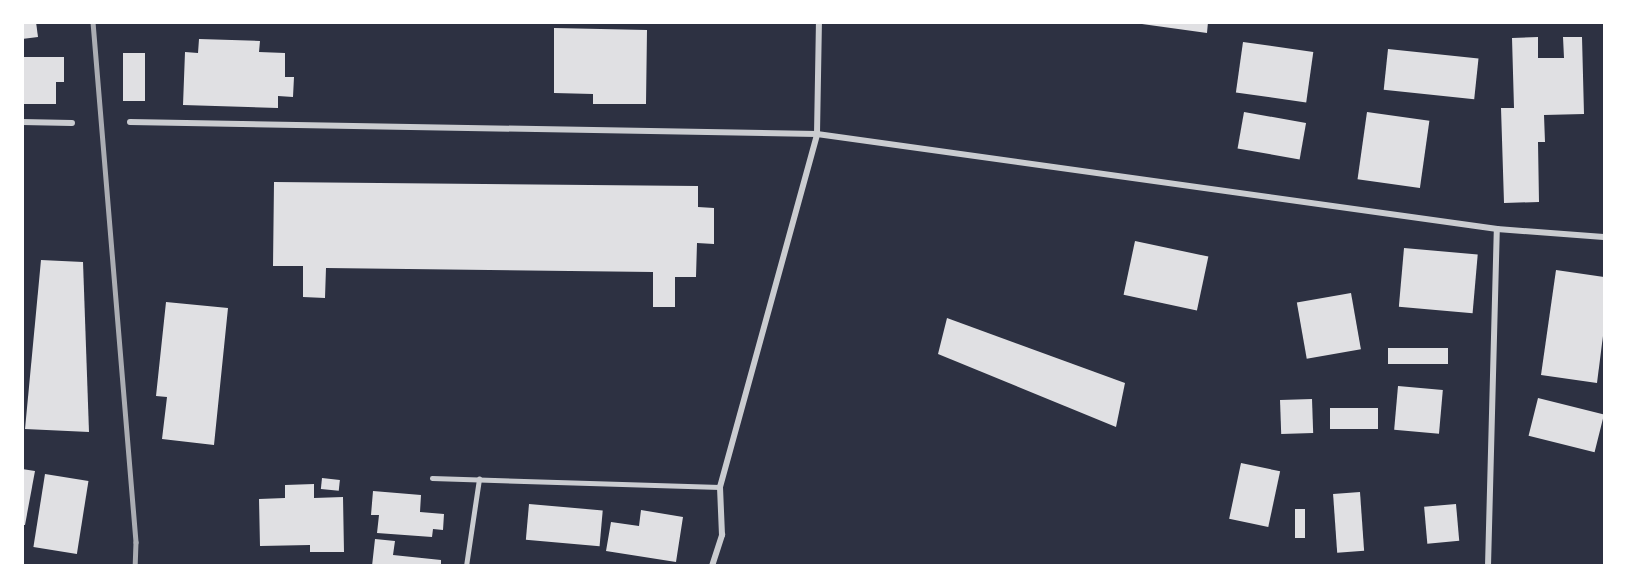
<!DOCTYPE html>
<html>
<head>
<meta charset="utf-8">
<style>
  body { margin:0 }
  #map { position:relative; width:1627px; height:588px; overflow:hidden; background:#2d3142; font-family:Jost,sans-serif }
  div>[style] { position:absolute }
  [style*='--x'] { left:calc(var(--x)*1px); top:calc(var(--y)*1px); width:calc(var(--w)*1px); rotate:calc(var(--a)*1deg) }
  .building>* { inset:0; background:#e0e0e3; transform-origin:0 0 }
  .service>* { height:4.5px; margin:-2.25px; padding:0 2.25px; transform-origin:2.25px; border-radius:2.25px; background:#caccd0 }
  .minor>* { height:6px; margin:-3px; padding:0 3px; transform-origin:3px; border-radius:3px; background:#caccd0 }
  .rail>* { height:4.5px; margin:-2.25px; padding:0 2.25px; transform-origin:2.25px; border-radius:2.25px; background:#abadb3 }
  span { translate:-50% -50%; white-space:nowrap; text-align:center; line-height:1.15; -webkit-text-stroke:6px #fff; paint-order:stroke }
  .frame { position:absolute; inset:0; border:24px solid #fff; pointer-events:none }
</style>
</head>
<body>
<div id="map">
  <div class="building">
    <i style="clip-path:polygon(22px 22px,36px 22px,38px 37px,22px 39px)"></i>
    <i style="clip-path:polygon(1142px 22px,1208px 22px,1207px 33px,1142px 24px)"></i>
    <i style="clip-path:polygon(554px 28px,647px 30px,646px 104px,593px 104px,593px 94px,554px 93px)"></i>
    <i style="clip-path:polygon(1538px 37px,1538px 58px,1564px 58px,1563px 37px,1582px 37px,1584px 114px,1544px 115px,1545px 142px,1538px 142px,1539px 202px,1504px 203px,1501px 108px,1514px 108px,1512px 38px)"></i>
    <i style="clip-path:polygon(199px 39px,260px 41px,259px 52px,285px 53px,285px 77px,294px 77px,293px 97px,278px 96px,278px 108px,183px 105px,185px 52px,198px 53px)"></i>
    <i style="left:1243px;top:42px;width:71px;height:51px;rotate:8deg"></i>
    <i style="left:1388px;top:49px;width:91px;height:41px;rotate:6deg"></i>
    <i style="left:123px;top:53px;width:22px;height:48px"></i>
    <i style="clip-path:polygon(22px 57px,64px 57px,64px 82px,56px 82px,56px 104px,22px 104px)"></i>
    <i style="left:1244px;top:112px;width:63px;height:37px;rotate:10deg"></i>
    <i style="left:1367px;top:112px;width:63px;height:68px;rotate:8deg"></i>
    <i style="clip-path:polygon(274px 182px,698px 186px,698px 207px,714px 208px,714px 244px,697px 243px,696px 277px,675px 277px,675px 307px,653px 307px,653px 272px,326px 268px,325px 298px,303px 297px,303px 266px,273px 266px)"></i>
    <i style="left:1135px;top:241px;width:75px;height:55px;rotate:12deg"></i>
    <i style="left:1404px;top:248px;width:74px;height:59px;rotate:5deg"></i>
    <i style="clip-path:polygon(41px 260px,83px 262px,89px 432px,25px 429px)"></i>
    <i style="clip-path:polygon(1556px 270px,1604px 277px,1604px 328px,1597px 383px,1541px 375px)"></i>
    <i style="left:1351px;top:293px;width:57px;height:55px;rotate:80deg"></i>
    <i style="clip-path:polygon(166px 302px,228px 308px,214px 445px,162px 439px,167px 397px,156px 396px)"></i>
    <i style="clip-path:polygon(947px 318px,1125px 383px,1116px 427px,938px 354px)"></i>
    <i style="left:1448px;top:348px;width:16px;height:60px;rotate:90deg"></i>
    <i style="left:1398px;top:386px;width:45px;height:44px;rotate:5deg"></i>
    <i style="left:1538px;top:398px;width:68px;height:39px;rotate:14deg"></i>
    <i style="left:1312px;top:399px;width:34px;height:32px;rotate:88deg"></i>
    <i style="left:1378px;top:408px;width:21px;height:48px;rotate:90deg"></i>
    <i style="left:1241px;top:463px;width:40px;height:57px;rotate:12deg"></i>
    <i style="clip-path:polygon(22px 469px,35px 471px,25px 525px,22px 525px)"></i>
    <i style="left:45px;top:474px;width:44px;height:74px;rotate:9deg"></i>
    <i style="left:322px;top:478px;width:18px;height:11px;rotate:6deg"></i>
    <i style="clip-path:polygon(314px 484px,314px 498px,343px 497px,344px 552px,310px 552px,310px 545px,260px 546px,259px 499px,285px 498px,285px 485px)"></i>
    <i style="clip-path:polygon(373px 491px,421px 495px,420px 512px,444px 514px,443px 530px,433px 529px,432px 537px,377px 533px,379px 515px,371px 515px)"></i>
    <i style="left:1360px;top:492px;width:59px;height:27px;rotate:86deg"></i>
    <i style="left:529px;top:504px;width:74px;height:36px;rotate:5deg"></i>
    <i style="left:1456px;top:504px;width:37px;height:32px;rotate:85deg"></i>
    <i style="left:1295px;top:509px;width:10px;height:29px"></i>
    <i style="clip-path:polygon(641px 510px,683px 517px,676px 562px,606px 551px,611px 522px,639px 526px)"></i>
    <i style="clip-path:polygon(375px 539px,395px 541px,393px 555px,441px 560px,441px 566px,372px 566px)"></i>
  </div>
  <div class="service">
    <i style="--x:432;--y:478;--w:288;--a:1.8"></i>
    <i style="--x:466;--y:566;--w:88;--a:-81.5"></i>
  </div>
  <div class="minor">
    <i style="--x:22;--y:122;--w:50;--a:1.1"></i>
    <i style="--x:130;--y:122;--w:687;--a:1"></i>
    <i style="--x:817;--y:134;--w:687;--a:7.95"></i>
    <i style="--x:1497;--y:229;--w:107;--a:4.3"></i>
    <i style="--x:712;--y:566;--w:33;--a:-72"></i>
    <i style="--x:722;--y:535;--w:48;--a:-92.4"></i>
    <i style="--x:720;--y:487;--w:366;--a:-74.6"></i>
    <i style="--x:817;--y:134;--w:112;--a:-89"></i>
    <i style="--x:1488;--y:566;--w:337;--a:-88.5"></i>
  </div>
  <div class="rail">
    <i style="--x:93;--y:22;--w:522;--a:85.27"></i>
    <i style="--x:136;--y:542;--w:24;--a:92"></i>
  </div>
  <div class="frame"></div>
</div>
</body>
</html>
